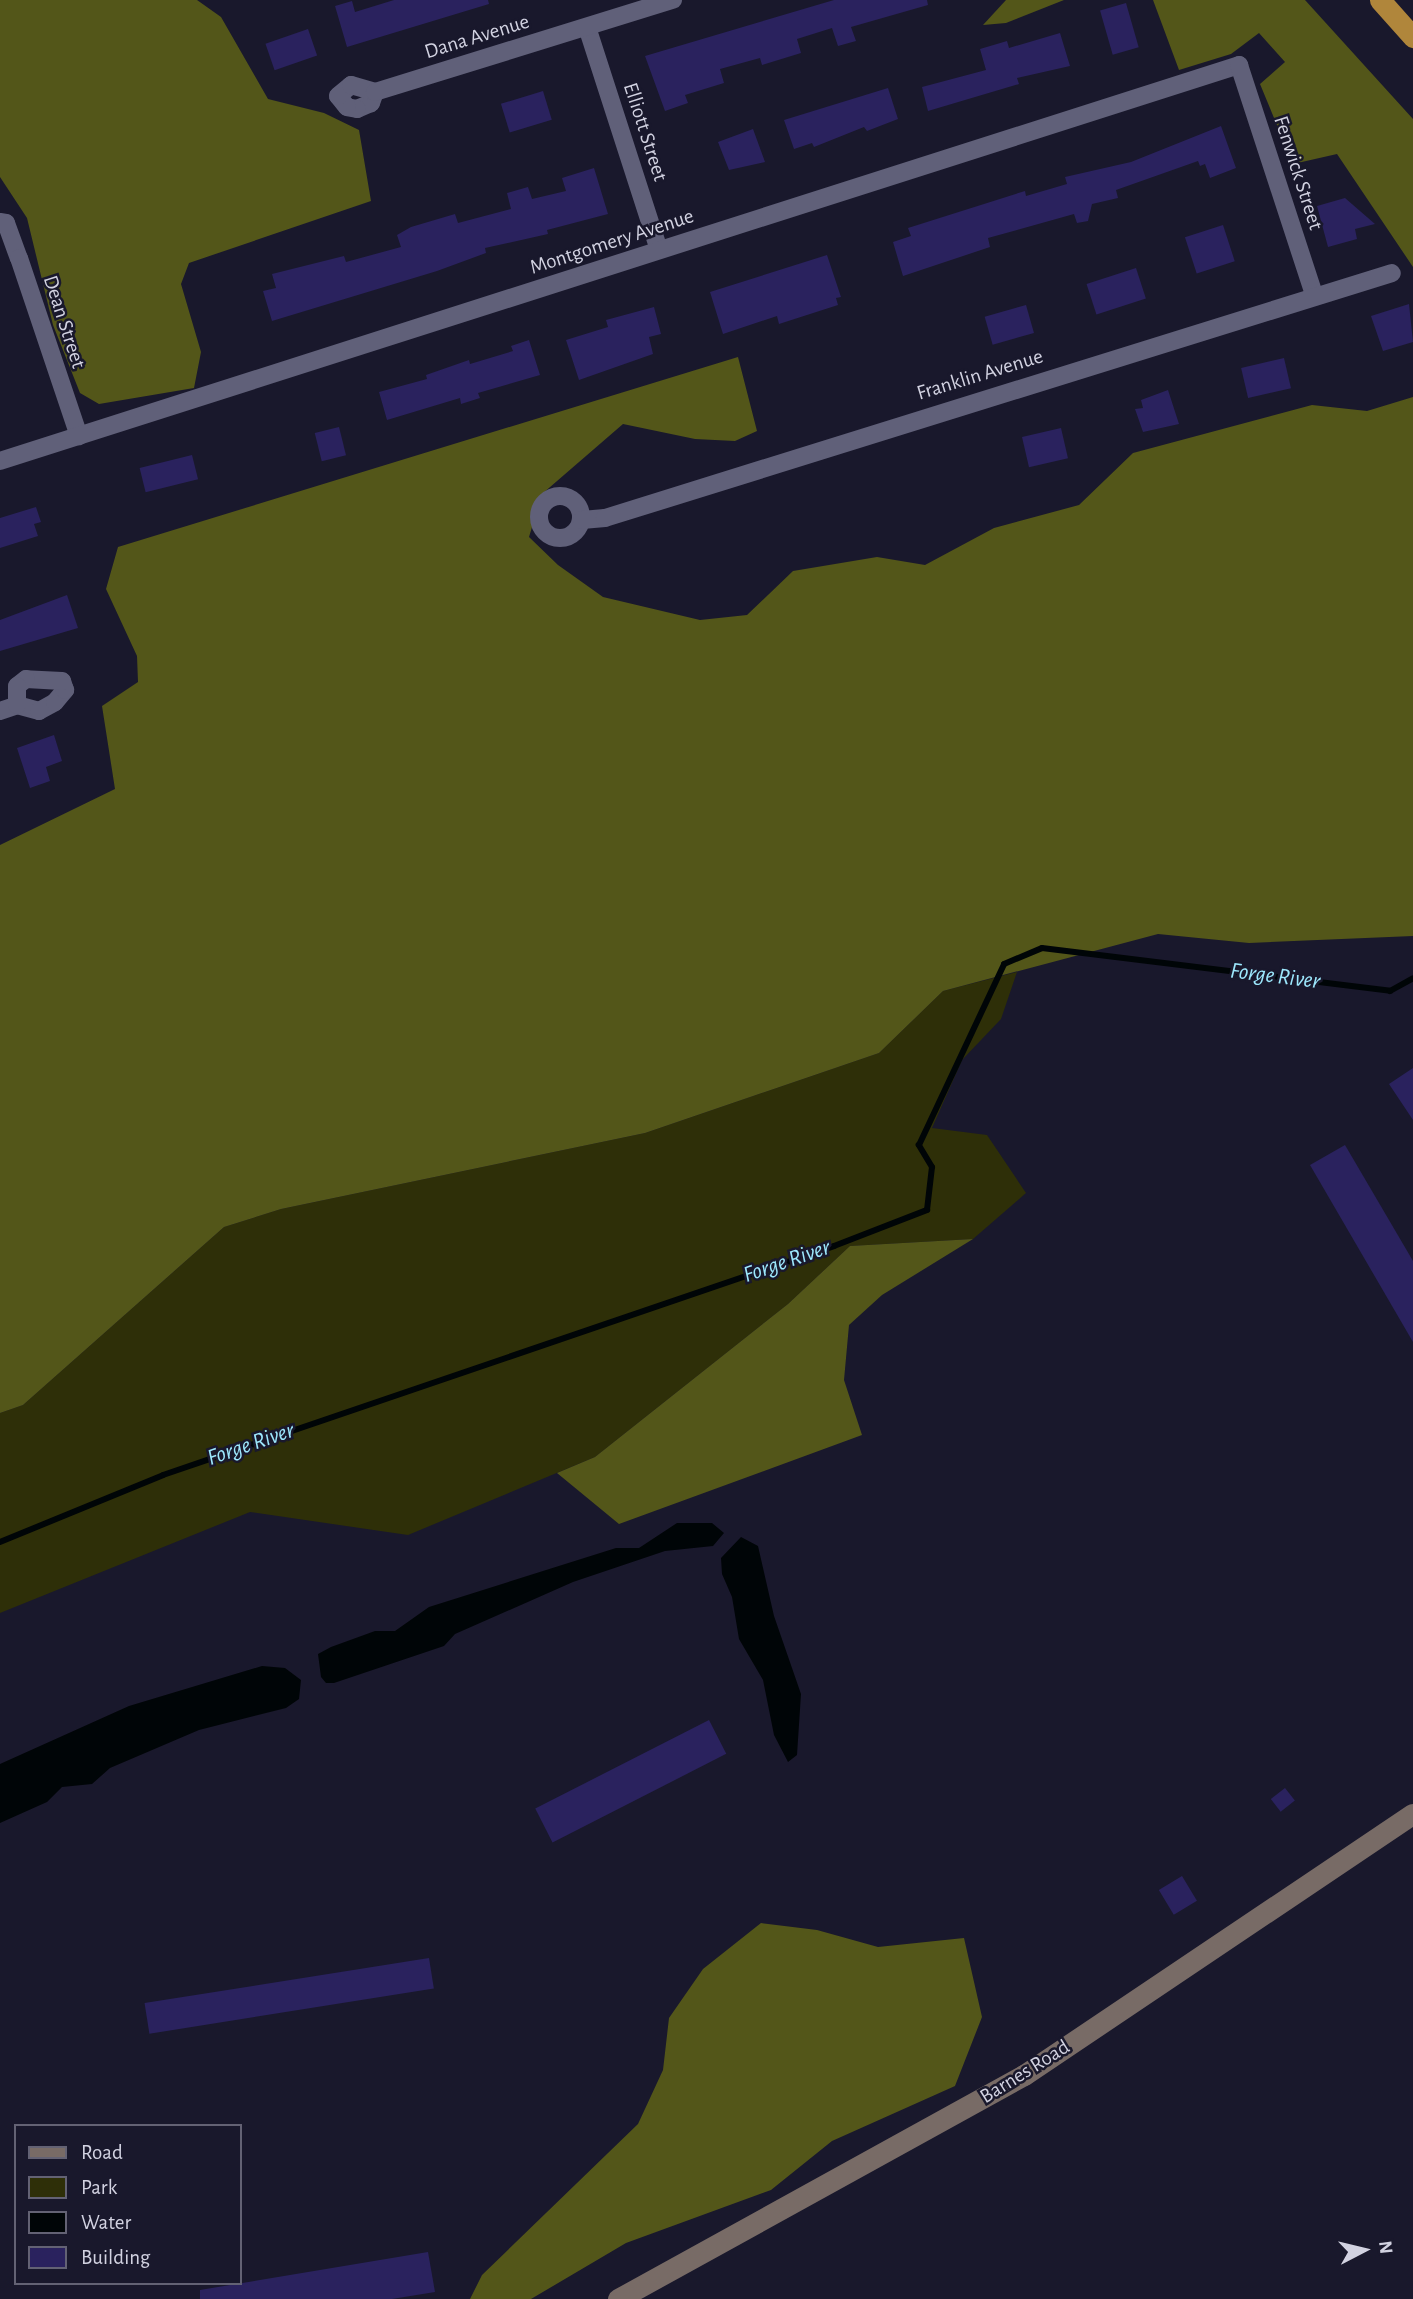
<!DOCTYPE html>
<html>
<head>
<meta charset="utf-8">
<style>
  body { margin:0 }
  #map { position:relative; width:1413px; height:2299px; overflow:hidden; background:#19182c; font-family:"Alegreya Sans",sans-serif }
  div>[style] { position:absolute }
  [style*='--x'] { left:calc(var(--x)*1px); top:calc(var(--y)*1px); width:calc(var(--w)*1px); rotate:calc(var(--a)*1deg) }
  .green>* { inset:0; background:#2e2f08 }
  .forest>* { inset:0; background:#535619 }
  .water>* { inset:0; background:#000507 }
  .stream>* { height:6px; margin:-3px; padding:0 3px; transform-origin:3px; border-radius:3px; background:#000507 }
  .building>* { inset:0; background:#2a225e; transform-origin:0 0 }
  .street>* { height:18px; margin:-9px; padding:0 9px; transform-origin:9px; border-radius:9px; background:#606079 }
  .street>.ring { margin:-9px; padding:0; box-sizing:content-box; background:none; border:18px solid #606079; border-radius:50% }
  .secondary>* { height:21px; margin:-10.5px; padding:0 10.5px; transform-origin:10.5px; border-radius:10.5px; background:#786b66 }
  .highway>* { height:21px; margin:-10.5px; padding:0 10.5px; transform-origin:10.5px; border-radius:10.5px; background:#b0863b }
  span { translate:-50% -50%; white-space:nowrap; text-align:center; line-height:1.15; -webkit-text-stroke:5px #19182c; paint-order:stroke }
  .street-label { font-size:21px; color:#d2d2e1 }
  .water-label { font-size:23px; color:#9de8fd; font-style:italic }
  .legend { position:absolute; left:14px; top:2124px; width:228px; height:161px; box-sizing:border-box; background:#19182c; border:2px solid #636274; margin:0; padding:9px 12px; list-style:none; font-size:21px; color:#d2d2e1 }
  .legend li { display:flex; align-items:center; gap:14px; height:35px }
  .legend b { width:35px; border:2px solid #636274 }
  .north { position:absolute; left:1329px; top:2215px; width:70px; height:70px; -webkit-text-stroke:5px #19182c; paint-order:stroke; rotate:83deg; font-size:19px; font-weight:700; line-height:28px; text-align:center; color:#d2d2e1 }
  .north::after { content:''; display:block; margin:auto; width:24px; height:32px; background:#d2d2e1; clip-path:polygon(50% 0,100% 100%,50% 72%,0 100%) }
</style>
</head>
<body>
<div id="map">
  <div class="green">
    <i style="clip-path:polygon(1017px 972px,1001px 1019px,962px 1060px,932px 1128px,987px 1135px,1026px 1193px,973px 1239px,850px 1246px,788px 1304px,595px 1457px,408px 1535px,250px 1512px,0 1613px,0 1413px,23px 1405px,224px 1227px,281px 1209px,645px 1133px,879px 1053px,943px 991px)"></i>
  </div>
  <div class="forest">
    <i style="clip-path:polygon(0 0,197px 0,221px 17px,268px 99px,324px 113px,359px 130px,371px 201px,189px 263px,181px 284px,201px 352px,194px 388px,99px 404px,80px 393px,53px 325px,27px 218px,0 177px)"></i>
    <i style="clip-path:polygon(1006px 0,1064px 0,1006px 23px,983px 25px)"></i>
    <i style="clip-path:polygon(1153px 0,1305px 0,1413px 119px,1413px 267px,1337px 154px,1293px 164px,1260px 84px,1285px 62px,1259px 33px,1231px 54px,1179px 70px)"></i>
    <i style="clip-path:polygon(738px 357px,757px 431px,735px 441px,695px 439px,623px 424px,542px 494px,529px 537px,558px 565px,603px 597px,700px 620px,747px 615px,793px 571px,877px 557px,925px 565px,994px 528px,1079px 505px,1133px 453px,1312px 405px,1367px 411px,1413px 397px,1413px 936px,1249px 943px,1158px 934px,943px 991px,879px 1053px,645px 1133px,281px 1209px,224px 1227px,23px 1405px,0 1413px,0 845px,115px 789px,102px 706px,138px 682px,137px 656px,106px 589px,118px 547px)"></i>
    <i style="clip-path:polygon(973px 1239px,882px 1295px,849px 1325px,844px 1380px,862px 1435px,619px 1524px,557px 1473px,595px 1457px,788px 1304px,850px 1246px)"></i>
    <i style="clip-path:polygon(761px 1923px,817px 1930px,878px 1947px,964px 1938px,982px 2017px,955px 2086px,832px 2141px,771px 2190px,626px 2243px,531px 2299px,470px 2299px,482px 2275px,638px 2124px,663px 2070px,669px 2018px,703px 1969px)"></i>
  </div>
  <div class="water">
    <i style="clip-path:polygon(677px 1523px,712px 1523px,724px 1533px,713px 1546px,665px 1551px,573px 1582px,455px 1634px,444px 1646px,334px 1683px,326px 1683px,321px 1677px,318px 1654px,331px 1647px,375px 1631px,395px 1631px,429px 1607px,616px 1548px,639px 1548px)"></i>
    <i style="clip-path:polygon(741px 1537px,758px 1546px,774px 1616px,801px 1694px,797px 1755px,788px 1762px,774px 1735px,763px 1680px,739px 1639px,732px 1597px,722px 1574px,721px 1558px)"></i>
    <i style="clip-path:polygon(262px 1666px,285px 1668px,301px 1680px,299px 1699px,286px 1708px,199px 1730px,110px 1768px,92px 1784px,62px 1787px,47px 1802px,0 1823px,0 1764px,129px 1706px)"></i>
  </div>
  <div class="stream">
    <i style="--x:0;--y:1542;--w:176;--a:-22.3"></i>
    <i style="--x:163;--y:1475;--w:709;--a:-18.84"></i>
    <i style="--x:834;--y:1246;--w:100;--a:-21.2"></i>
    <i style="--x:927;--y:1210;--w:43;--a:-83.4"></i>
    <i style="--x:932;--y:1167;--w:26;--a:-121"></i>
    <i style="--x:919;--y:1145;--w:200;--a:-64.8"></i>
    <i style="--x:1004;--y:964;--w:41;--a:-22.8"></i>
    <i style="--x:1042;--y:948;--w:351;--a:7"></i>
    <i style="--x:1390;--y:991;--w:26;--a:-29"></i>
  </div>
  <div class="building">
    <i style="clip-path:polygon(394px 0,488px 0,489px 4px,347px 47px,335px 6px,352px 1px,355px 12px)"></i>
    <i style="clip-path:polygon(834px 0,927px 0,928px 5px,851px 27px,856px 41px,838px 46px,832px 28px,797px 39px,801px 53px,762px 65px,760px 58px,720px 69px,724px 83px,685px 95px,688px 103px,665px 111px,645px 56px)"></i>
    <i style="left:1126px;top:3px;width:46px;height:27px;rotate:74deg"></i>
    <i style="left:308px;top:29px;width:28px;height:45px;rotate:71deg"></i>
    <i style="clip-path:polygon(1060px 33px,1070px 66px,1017px 78px,1019px 84px,928px 111px,922px 87px,986px 70px,980px 49px,1007px 41px,1009px 48px)"></i>
    <i style="clip-path:polygon(888px 88px,898px 119px,867px 131px,864px 127px,814px 147px,812px 143px,794px 149px,784px 120px)"></i>
    <i style="left:543px;top:91px;width:30px;height:44px;rotate:73deg"></i>
    <i style="clip-path:polygon(1221px 126px,1236px 168px,1210px 178px,1205px 164px,1200px 166px,1198px 161px,1116px 190px,1118px 198px,1092px 204px,1088px 221px,1077px 223px,1074px 214px,988px 238px,990px 247px,903px 276px,893px 242px,911px 236px,908px 228px,1025px 191px,1026px 196px,1067px 184px,1065px 177px,1131px 162px)"></i>
    <i style="clip-path:polygon(753px 129px,765px 162px,729px 170px,718px 142px)"></i>
    <i style="clip-path:polygon(594px 168px,608px 214px,547px 230px,548px 234px,485px 248px,486px 253px,437px 271px,272px 321px,263px 291px,276px 288px,272px 274px,344px 256px,346px 262px,401px 247px,397px 235px,411px 227px,455px 214px,458px 223px,511px 209px,507px 193px,528px 187px,532px 199px,566px 191px,562px 178px)"></i>
    <i style="clip-path:polygon(1345px 198px,1375px 224px,1355px 229px,1357px 239px,1328px 247px,1317px 206px)"></i>
    <i style="left:1223px;top:225px;width:38px;height:40px;rotate:72deg"></i>
    <i style="clip-path:polygon(827px 255px,841px 297px,836px 298px,838px 305px,779px 324px,777px 316px,723px 334px,710px 292px)"></i>
    <i style="left:1136px;top:268px;width:32px;height:52px;rotate:72deg"></i>
    <i style="clip-path:polygon(1409px 304px,1413px 342px,1383px 351px,1371px 316px)"></i>
    <i style="left:1026px;top:305px;width:29px;height:43px;rotate:74deg"></i>
    <i style="clip-path:polygon(654px 307px,661px 334px,649px 337px,653px 354px,579px 380px,566px 340px,608px 327px,606px 320px)"></i>
    <i style="clip-path:polygon(529px 340px,540px 375px,478px 393px,480px 398px,461px 404px,460px 398px,387px 420px,379px 392px,427px 379px,426px 375px,469px 360px,470px 364px,513px 351px,511px 346px)"></i>
    <i style="left:1284px;top:358px;width:31px;height:44px;rotate:77deg"></i>
    <i style="clip-path:polygon(1168px 390px,1179px 424px,1143px 432px,1135px 409px,1143px 408px,1141px 400px)"></i>
    <i style="left:339px;top:427px;width:29px;height:25px;rotate:76deg"></i>
    <i style="left:1061px;top:428px;width:31px;height:40px;rotate:77deg"></i>
    <i style="left:192px;top:455px;width:25px;height:54px;rotate:76deg"></i>
    <i style="clip-path:polygon(36px 507px,41px 522px,34px 524px,38px 536px,0 548px,0 518px)"></i>
    <i style="clip-path:polygon(67px 595px,78px 628px,0 651px,0 620px)"></i>
    <i style="clip-path:polygon(54px 735px,62px 761px,46px 767px,50px 781px,30px 788px,17px 748px)"></i>
    <i style="clip-path:polygon(1413px 1068px,1413px 1120px,1389px 1084px)"></i>
    <i style="clip-path:polygon(1345px 1145px,1413px 1261px,1413px 1342px,1310px 1165px)"></i>
    <i style="left:709px;top:1720px;width:38px;height:195px;rotate:63deg"></i>
    <i style="left:1285px;top:1788px;width:16px;height:18px;rotate:52deg"></i>
    <i style="left:1182px;top:1876px;width:29px;height:27px;rotate:59deg"></i>
    <i style="left:429px;top:1958px;width:31px;height:288px;rotate:81deg"></i>
    <i style="clip-path:polygon(428px 2252px,435px 2292px,392px 2299px,200px 2299px,200px 2290px)"></i>
  </div>
  <div class="street">
    <i style="--x:587;--y:27;--w:234;--a:72.1"></i>
    <i style="--x:375;--y:92;--w:12;--a:110"></i>
    <i style="--x:371;--y:103;--w:15;--a:157"></i>
    <i style="--x:357;--y:109;--w:10;--a:-169"></i>
    <i style="--x:347;--y:107;--w:14;--a:-129"></i>
    <i style="--x:338;--y:96;--w:17;--a:-40"></i>
    <i style="--x:351;--y:85;--w:25;--a:16"></i>
    <i style="--x:375;--y:92;--w:312;--a:-17.2"></i>
    <i style="--x:0;--y:222;--w:6;--a:9"></i>
    <i style="--x:6;--y:223;--w:37;--a:70"></i>
    <i style="--x:19;--y:258;--w:188;--a:71.4"></i>
    <i style="--x:0;--y:461;--w:1301;--a:-17.72"></i>
    <i style="--x:1239;--y:65;--w:242;--a:71.9"></i>
    <i class="ring" style="left:539px;top:496px;width:24px;height:24px"></i>
    <i style="--x:582;--y:520;--w:23;--a:-5"></i>
    <i style="--x:605;--y:518;--w:824;--a:-17.29"></i>
    <i style="--x:0;--y:711;--w:18;--a:-19"></i>
    <i style="--x:17;--y:705;--w:23;--a:15"></i>
    <i style="--x:39;--y:711;--w:18;--a:-29"></i>
    <i style="--x:55;--y:702;--w:16;--a:-50"></i>
    <i style="--x:65;--y:690;--w:9;--a:-108"></i>
    <i style="--x:62;--y:681;--w:36;--a:-177"></i>
    <i style="--x:26;--y:679;--w:11;--a:142"></i>
    <i style="--x:17;--y:686;--w:19;--a:90"></i>
  </div>
  <div class="secondary">
    <i style="--x:618;--y:2299;--w:464;--a:-28.9"></i>
    <i style="--x:1024;--y:2075;--w:468;--a:-33.9"></i>
  </div>
  <div class="highway">
    <i style="--x:1380;--y:0;--w:50;--a:48.3"></i>
  </div>
  <div class="street-label">
    <span style="left:477px;top:37px;rotate:-17deg">Dana Avenue</span>
    <span style="left:645px;top:132px;rotate:72deg">Elliott Street</span>
    <span style="left:1298px;top:173px;rotate:72deg">Fenwick Street</span>
    <span style="left:612px;top:242px;rotate:-18deg">Montgomery Avenue</span>
    <span style="left:64px;top:322px;rotate:72deg">Dean Street</span>
    <span style="left:980px;top:375px;rotate:-17deg">Franklin Avenue</span>
    <span style="left:1025px;top:2072px;rotate:-32deg">Barnes Road</span>
  </div>
  <div class="water-label">
    <span style="left:1275px;top:977px;rotate:7deg">Forge River</span>
    <span style="left:787px;top:1262px;rotate:-19deg">Forge River</span>
    <span style="left:251px;top:1445px;rotate:-19deg">Forge River</span>
  </div>
  <ul class="legend">
  <li><b style="height:9px;background:#786b66"></b>Road</li>
  <li><b style="height:19px;background:#2e2f08"></b>Park</li>
  <li><b style="height:19px;background:#000507"></b>Water</li>
  <li><b style="height:19px;background:#2a225e"></b>Building</li>
  </ul>
  <div class="north">N</div>
</div>
</body>
</html>
